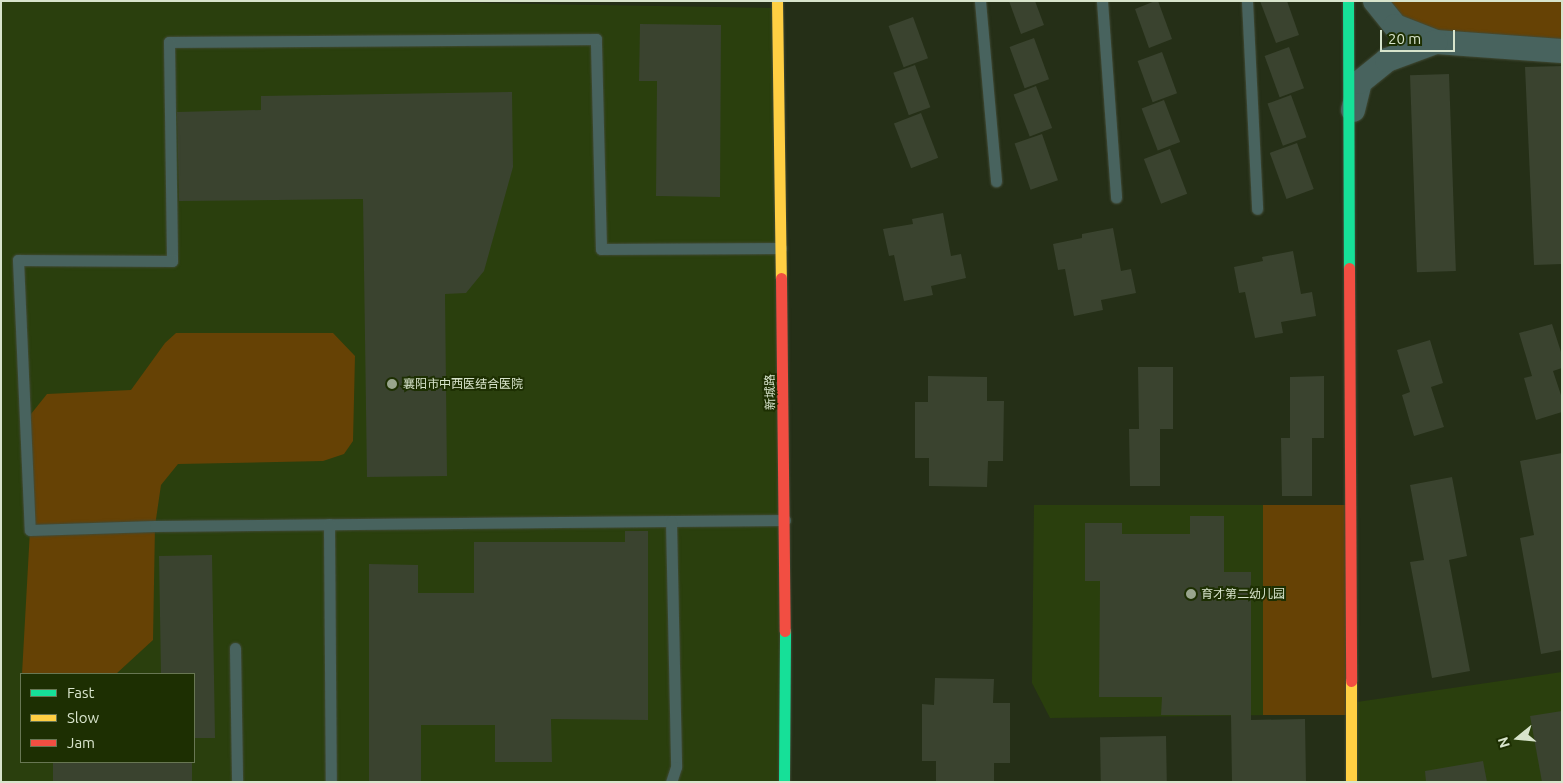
<!DOCTYPE html>
<html>
<head>
<meta charset="utf-8">
<style>
  body { margin:0 }
  #map { position:relative; width:1563px; height:783px; overflow:hidden; background:#252f17; font-family:Ubuntu,"Noto Sans SC",sans-serif }
  div>[style] { position:absolute }
  [style*='--x'] { left:calc(var(--x)*1px); top:calc(var(--y)*1px); width:calc(var(--w)*1px); rotate:calc(var(--a)*1deg) }
  .built>* { inset:0; background:#2a3f0d }
  .green>* { inset:0; background:#664205; transform-origin:0 0 }
  .building>* { inset:0; background:#3a432f; transform-origin:0 0 }
  .roads { filter:drop-shadow(0 0 1px #414a36) drop-shadow(0 0 1px #414a36) }
  .lane>* { height:11px; margin:-5.5px; padding:0 5.5px; transform-origin:5.5px; border-radius:5.5px; background:#48635e }
  .street>* { height:24px; margin:-12px; padding:0 12px; transform-origin:12px; border-radius:12px; background:#48635e }
  .fast>* { height:11px; margin:-5.5px; padding:0 5.5px; transform-origin:5.5px; border-radius:5.5px; background:#16e098 }
  .slow>* { height:11px; margin:-5.5px; padding:0 5.5px; transform-origin:5.5px; border-radius:5.5px; background:#ffcf43 }
  .jam>* { height:11px; margin:-5.5px; padding:0 5.5px; transform-origin:5.5px; border-radius:5.5px; background:#f24e42 }
  .dots>* { width:14px; height:14px; translate:-50% -50%; box-sizing:border-box; border:2px solid #1d2f02; border-radius:50% }
  span { translate:-50% -50%; white-space:nowrap; text-align:center; line-height:1.15; -webkit-text-stroke:4px #1d2f02; paint-order:stroke }
  .poi-label { font-size:12px; color:#d8e4cc }
  .left { translate:0 -50%; text-align:left }
  .street-label { font-size:12px; color:#d8e4cc }
  .frame { position:absolute; inset:0; border:2px solid #d8e4cc; pointer-events:none }
  .legend { position:absolute; left:20px; top:673px; width:175px; height:90px; box-sizing:border-box; background:#1d2f02; border:1px solid #687753; margin:0; padding:6px 9px; list-style:none; font-size:15px; color:#d8e4cc }
  .legend li { display:flex; align-items:center; gap:10px; height:25px }
  .legend b { width:25px; border:1px solid #687753 }
  .north { position:absolute; left:1493px; top:713px; width:50px; height:50px; -webkit-text-stroke:4px #1d2f02; paint-order:stroke; rotate:253deg; font-size:14px; font-weight:700; line-height:20px; text-align:center; color:#d8e4cc }
  .north::after { content:''; display:block; margin:auto; width:18px; height:22px; background:#d8e4cc; clip-path:polygon(50% 0,100% 100%,50% 72%,0 100%) }
  .scale { position:absolute; left:1380px; top:30px; width:75px; height:22px; box-sizing:border-box; border:2px solid #d8e4cc; border-top:0; padding-left:6px; font-size:15px; line-height:18px; white-space:nowrap; color:#d8e4cc; -webkit-text-stroke:4px #1d2f02; paint-order:stroke }
</style>
</head>
<body>
<div id="map">
  <div class="built">
    <i style="clip-path:polygon(evenodd,1px 1px,363px 1px,777px 8px,784px 782px,1px 782px,1px 1px,21px 674px,194px 674px,194px 762px,21px 762px,21px 674px)"></i>
    <i style="clip-path:polygon(1034px 505px,1350px 505px,1350px 703px,1562px 672px,1562px 782px,1351px 782px,1350px 714px,1050px 718px,1032px 683px)"></i>
  </div>
  <div class="green">
    <i style="clip-path:polygon(1375px 1px,1562px 1px,1562px 51px,1436px 42px)"></i>
    <i style="clip-path:polygon(176px 333px,333px 333px,355px 356px,353px 441px,344px 454px,323px 461px,178px 464px,161px 485px,155px 526px,153px 640px,116px 674px,22px 674px,30px 530px,27px 453px,31px 414px,47px 394px,131px 390px,165px 343px)"></i>
    <i style="left:1263px;top:505px;width:87px;height:210px"></i>
  </div>
  <div class="building">
    <i style="clip-path:polygon(1009px 1px,1035px 1px,1044px 25px,1021px 34px)"></i>
    <i style="clip-path:polygon(1155px 1px,1158px 1px,1172px 39px,1149px 48px,1135px 9px)"></i>
    <i style="clip-path:polygon(1260px 1px,1287px 1px,1299px 35px,1276px 43px)"></i>
    <i style="left:913px;top:17px;width:44px;height:26px;rotate:70deg"></i>
    <i style="clip-path:polygon(640px 24px,721px 25px,720px 197px,656px 196px,657px 81px,639px 81px)"></i>
    <i style="left:1034px;top:38px;width:44px;height:26px;rotate:70deg"></i>
    <i style="left:1289px;top:47px;width:44px;height:26px;rotate:70deg"></i>
    <i style="left:1162px;top:52px;width:44px;height:26px;rotate:70deg"></i>
    <i style="left:915px;top:65px;width:45px;height:23px;rotate:70deg"></i>
    <i style="clip-path:polygon(1562px 66px,1562px 264px,1534px 265px,1525px 67px)"></i>
    <i style="left:1449px;top:74px;width:197px;height:39px;rotate:88deg"></i>
    <i style="left:1036px;top:86px;width:45px;height:24px;rotate:69deg"></i>
    <i style="clip-path:polygon(512px 92px,513px 167px,484px 271px,466px 293px,445px 294px,447px 476px,367px 477px,363px 199px,179px 201px,177px 112px,261px 110px,261px 96px)"></i>
    <i style="left:1291px;top:95px;width:45px;height:25px;rotate:70deg"></i>
    <i style="left:1164px;top:100px;width:45px;height:24px;rotate:69deg"></i>
    <i style="left:921px;top:113px;width:48px;height:29px;rotate:69deg"></i>
    <i style="left:1042px;top:134px;width:49px;height:29px;rotate:71deg"></i>
    <i style="left:1297px;top:143px;width:49px;height:29px;rotate:70deg"></i>
    <i style="left:1170px;top:149px;width:48px;height:28px;rotate:69deg"></i>
    <i style="clip-path:polygon(943px 213px,951px 256px,961px 254px,966px 278px,931px 286px,933px 295px,904px 301px,894px 255px,889px 256px,883px 229px,913px 224px,912px 219px)"></i>
    <i style="clip-path:polygon(1113px 228px,1121px 271px,1131px 269px,1136px 293px,1101px 300px,1103px 310px,1074px 316px,1065px 269px,1058px 270px,1053px 244px,1082px 238px,1082px 234px)"></i>
    <i style="clip-path:polygon(1293px 251px,1301px 294px,1312px 292px,1316px 316px,1281px 322px,1283px 333px,1255px 338px,1245px 292px,1239px 293px,1234px 267px,1263px 261px,1262px 257px)"></i>
    <i style="clip-path:polygon(1552px 324px,1562px 355px,1562px 368px,1553px 371px,1562px 398px,1562px 412px,1536px 420px,1524px 378px,1532px 376px,1519px 333px)"></i>
    <i style="clip-path:polygon(1430px 340px,1443px 383px,1431px 387px,1444px 427px,1414px 436px,1402px 395px,1410px 392px,1397px 350px)"></i>
    <i style="clip-path:polygon(1138px 367px,1173px 367px,1173px 429px,1160px 429px,1160px 486px,1130px 486px,1129px 429px,1139px 429px)"></i>
    <i style="clip-path:polygon(928px 376px,987px 377px,987px 401px,1004px 401px,1003px 461px,988px 461px,987px 487px,929px 486px,929px 458px,915px 458px,915px 402px,928px 402px)"></i>
    <i style="clip-path:polygon(1324px 376px,1324px 438px,1312px 438px,1312px 496px,1282px 496px,1281px 438px,1290px 438px,1290px 377px)"></i>
    <i style="clip-path:polygon(1562px 453px,1562px 650px,1541px 654px,1520px 538px,1534px 535px,1520px 461px)"></i>
    <i style="clip-path:polygon(1452px 477px,1467px 556px,1449px 560px,1470px 671px,1432px 678px,1410px 562px,1424px 560px,1410px 485px)"></i>
    <i style="clip-path:polygon(1190px 516px,1224px 516px,1224px 572px,1251px 572px,1251px 720px,1305px 719px,1306px 782px,1232px 782px,1231px 715px,1161px 715px,1162px 697px,1099px 697px,1100px 581px,1085px 581px,1085px 523px,1122px 523px,1122px 534px,1190px 534px)"></i>
    <i style="clip-path:polygon(625px 531px,648px 531px,648px 720px,551px 719px,552px 762px,495px 762px,495px 725px,421px 725px,421px 781px,369px 781px,369px 564px,418px 565px,418px 593px,474px 593px,474px 542px,625px 542px)"></i>
    <i style="clip-path:polygon(212px 555px,215px 738px,194px 738px,194px 674px,161px 674px,159px 556px)"></i>
    <i style="clip-path:polygon(935px 678px,994px 679px,993px 703px,1010px 703px,1010px 763px,994px 763px,994px 782px,936px 782px,936px 761px,922px 761px,922px 704px,934px 705px)"></i>
    <i style="clip-path:polygon(1562px 711px,1562px 782px,1542px 782px,1530px 716px)"></i>
    <i style="left:1166px;top:736px;width:46px;height:66px;rotate:89deg"></i>
    <i style="clip-path:polygon(1483px 761px,1487px 782px,1426px 782px,1425px 771px)"></i>
    <i style="left:53px;top:762px;width:139px;height:20px"></i>
  </div>
  <div class="roads">
    <div class="lane">
      <i style="--x:980;--y:1;--w:181;--a:84.9"></i>
      <i style="--x:1102;--y:1;--w:197;--a:85.9"></i>
      <i style="--x:1247;--y:1;--w:208;--a:87.2"></i>
      <i style="--x:781;--y:248;--w:180;--a:179.7"></i>
      <i style="--x:601;--y:249;--w:210;--a:-91.4"></i>
      <i style="--x:596;--y:39;--w:427;--a:179.6"></i>
      <i style="--x:169;--y:42;--w:219;--a:89.2"></i>
      <i style="--x:172;--y:261;--w:154;--a:-179.6"></i>
      <i style="--x:18;--y:260;--w:270;--a:87.5"></i>
      <i style="--x:30;--y:530;--w:125;--a:-1.8"></i>
      <i style="--x:155;--y:526;--w:630;--a:-0.55"></i>
      <i style="--x:671;--y:521;--w:246;--a:88.8"></i>
      <i style="--x:676;--y:767;--w:16;--a:108"></i>
      <i style="--x:329;--y:524;--w:258;--a:89.6"></i>
      <i style="--x:235;--y:648;--w:134;--a:89.1"></i>
    </div>
    <div class="street">
      <i style="--x:1375;--y:1;--w:32;--a:51"></i>
      <i style="--x:1395;--y:26;--w:44;--a:21.3"></i>
      <i style="--x:1436;--y:42;--w:126;--a:4.1"></i>
      <i style="--x:1353;--y:110;--w:29;--a:-76"></i>
      <i style="--x:1360;--y:82;--w:35;--a:-39"></i>
      <i style="--x:1387;--y:60;--w:52;--a:-20.2"></i>
    </div>
    <div class="fast">
      <i style="--x:1348;--y:1;--w:267;--a:89.8"></i>
      <i style="--x:784;--y:782;--w:151;--a:-89.6"></i>
    </div>
    <div class="slow">
      <i style="--x:777;--y:1;--w:277;--a:89.2"></i>
      <i style="--x:1351;--y:681;--w:101;--a:90"></i>
    </div>
    <div class="jam">
      <i style="--x:1349;--y:268;--w:413;--a:89.7"></i>
      <i style="--x:781;--y:278;--w:353;--a:89.4"></i>
    </div>
  </div>
  <div class="dots">
    <i style="left:392px;top:384px;background:#99a58d"></i>
    <i style="left:1191px;top:594px;background:#99a58d"></i>
  </div>
  <div class="poi-label">
    <span class="left" style="left:403px;top:384px">襄阳市中西医结合医院</span>
    <span class="left" style="left:1201px;top:594px">育才第二幼儿园</span>
  </div>
  <div class="street-label">
    <span style="left:770px;top:392px;rotate:-91deg">新城路</span>
  </div>
  <div class="frame"></div>
  <ul class="legend">
  <li><b style="height:6px;background:#16e098"></b>Fast</li>
  <li><b style="height:6px;background:#ffcf43"></b>Slow</li>
  <li><b style="height:6px;background:#f24e42"></b>Jam</li>
  </ul>
  <div class="north">N</div>
  <div class="scale">20 m</div>
</div>
</body>
</html>
